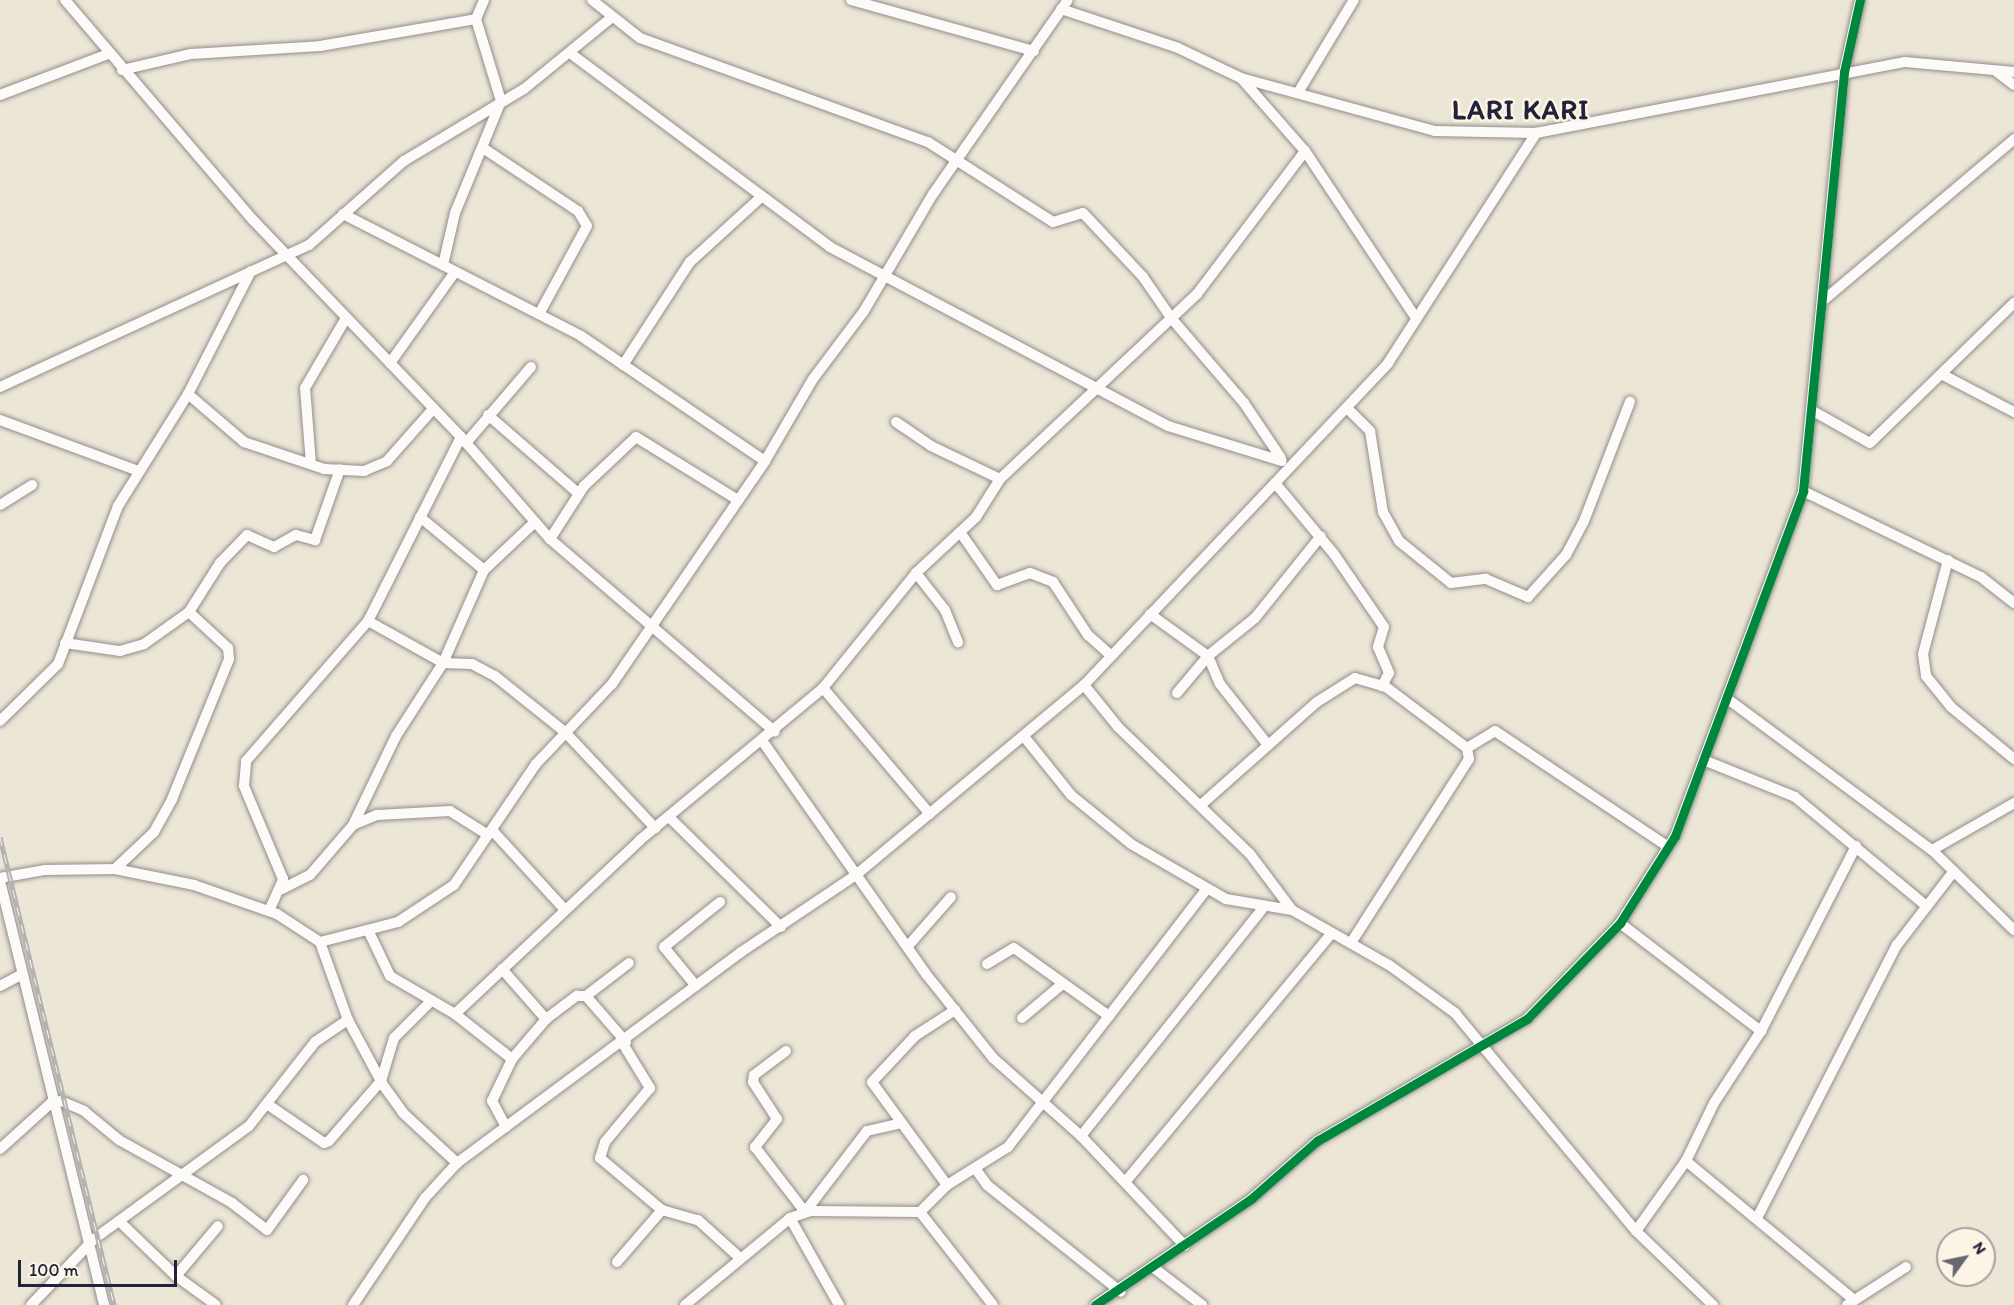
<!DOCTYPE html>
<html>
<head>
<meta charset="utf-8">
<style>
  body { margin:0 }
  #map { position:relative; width:2014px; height:1305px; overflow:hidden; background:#ece6d7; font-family:Itim,sans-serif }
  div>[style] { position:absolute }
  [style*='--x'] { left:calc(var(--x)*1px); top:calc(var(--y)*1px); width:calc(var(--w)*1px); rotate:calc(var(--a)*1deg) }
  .roads { filter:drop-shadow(0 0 2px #918e8a) drop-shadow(0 0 2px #918e8a) }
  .street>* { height:10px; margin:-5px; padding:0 5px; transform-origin:5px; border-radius:5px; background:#fcfbf9 }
  .rail>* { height:5px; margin-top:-2.5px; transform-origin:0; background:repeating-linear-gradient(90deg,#fcf5e5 0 9px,#b4b3b4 0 18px); box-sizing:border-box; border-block:2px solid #b4b3b4 }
  .cycleway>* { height:9px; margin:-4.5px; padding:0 4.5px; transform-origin:4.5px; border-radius:4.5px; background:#00873e }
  span { translate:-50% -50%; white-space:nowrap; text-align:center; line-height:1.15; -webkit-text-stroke:5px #fcf5e5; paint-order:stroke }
  .district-label { font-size:27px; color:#22223b; font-weight:700; letter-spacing:1.5px }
  .north { position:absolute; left:1936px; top:1227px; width:60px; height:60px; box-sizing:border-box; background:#fcf5e5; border:2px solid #a5a1a1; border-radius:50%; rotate:57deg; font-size:16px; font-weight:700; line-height:24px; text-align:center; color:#22223b }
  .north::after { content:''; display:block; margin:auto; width:21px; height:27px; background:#696772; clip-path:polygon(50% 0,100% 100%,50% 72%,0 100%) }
  .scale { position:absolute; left:18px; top:1260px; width:159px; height:27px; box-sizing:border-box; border:3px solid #22223b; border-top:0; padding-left:8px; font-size:18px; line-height:21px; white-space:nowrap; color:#22223b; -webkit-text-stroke:4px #fcf5e5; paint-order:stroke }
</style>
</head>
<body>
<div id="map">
  <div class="roads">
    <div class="street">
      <i style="--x:65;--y:0;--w:289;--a:49.5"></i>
      <i style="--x:253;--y:220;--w:301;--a:46.2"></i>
      <i style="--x:461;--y:437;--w:135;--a:48.9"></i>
      <i style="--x:550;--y:539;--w:296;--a:40.6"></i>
      <i style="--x:592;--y:0;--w:61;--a:38.4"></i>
      <i style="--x:640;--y:38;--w:306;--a:19.9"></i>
      <i style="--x:928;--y:142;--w:148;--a:32.6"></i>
      <i style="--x:1053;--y:222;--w:31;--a:-17"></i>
      <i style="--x:1083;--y:213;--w:88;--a:46.8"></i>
      <i style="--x:1143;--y:277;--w:51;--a:55.4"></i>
      <i style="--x:1172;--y:319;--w:111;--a:49.4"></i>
      <i style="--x:1244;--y:403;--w:66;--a:56.1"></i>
      <i style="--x:851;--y:0;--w:190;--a:15.6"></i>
      <i style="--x:1061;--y:9;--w:123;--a:18.4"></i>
      <i style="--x:1178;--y:48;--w:70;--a:25.5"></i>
      <i style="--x:1241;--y:78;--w:201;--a:15.3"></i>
      <i style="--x:1435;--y:131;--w:101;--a:1.1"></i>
      <i style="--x:1536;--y:133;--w:376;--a:-10.9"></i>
      <i style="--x:1905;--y:62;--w:109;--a:5.2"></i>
      <i style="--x:570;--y:53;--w:324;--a:36.7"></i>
      <i style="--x:830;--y:247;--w:382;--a:27.9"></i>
      <i style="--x:1168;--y:426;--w:119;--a:17.1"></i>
      <i style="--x:122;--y:70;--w:71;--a:-13.1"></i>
      <i style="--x:191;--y:54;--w:129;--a:-3.5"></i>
      <i style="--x:320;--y:46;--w:158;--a:-9.8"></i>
      <i style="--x:1997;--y:72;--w:21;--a:37"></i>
      <i style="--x:1241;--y:78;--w:97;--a:48.8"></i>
      <i style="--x:1305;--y:151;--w:197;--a:56.4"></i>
      <i style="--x:1299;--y:91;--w:106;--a:-58.9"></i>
      <i style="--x:0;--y:95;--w:116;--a:-20.8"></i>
      <i style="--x:483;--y:148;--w:114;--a:33.6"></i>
      <i style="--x:578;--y:211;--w:17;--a:59"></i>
      <i style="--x:587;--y:226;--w:100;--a:118.6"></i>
      <i style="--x:343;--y:214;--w:267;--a:27.1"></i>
      <i style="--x:581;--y:336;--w:222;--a:34.2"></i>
      <i style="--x:443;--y:265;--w:53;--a:-77"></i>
      <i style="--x:455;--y:213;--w:121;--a:-67.7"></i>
      <i style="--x:501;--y:101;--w:86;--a:-107"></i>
      <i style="--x:476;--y:19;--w:21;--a:-67"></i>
      <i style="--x:1825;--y:299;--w:248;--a:-40.2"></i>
      <i style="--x:390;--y:363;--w:112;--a:-54.5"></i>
      <i style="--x:623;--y:365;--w:123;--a:-57"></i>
      <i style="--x:690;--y:262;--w:93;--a:-42.4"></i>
      <i style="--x:1945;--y:376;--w:78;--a:27.6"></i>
      <i style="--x:0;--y:387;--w:340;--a:-24.7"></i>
      <i style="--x:309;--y:245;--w:127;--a:-41.5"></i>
      <i style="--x:404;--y:161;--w:140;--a:-31"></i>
      <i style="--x:524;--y:89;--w:112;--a:-39.2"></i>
      <i style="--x:188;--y:394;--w:74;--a:40.6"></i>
      <i style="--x:244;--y:442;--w:84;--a:18.6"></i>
      <i style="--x:324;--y:469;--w:40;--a:2.9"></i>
      <i style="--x:364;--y:471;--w:25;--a:-23"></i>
      <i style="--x:387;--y:461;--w:69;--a:-48.5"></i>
      <i style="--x:1347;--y:408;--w:33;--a:45"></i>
      <i style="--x:1370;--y:431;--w:82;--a:80.9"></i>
      <i style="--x:1383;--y:512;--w:33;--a:61"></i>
      <i style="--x:1399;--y:541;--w:67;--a:38.9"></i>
      <i style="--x:1451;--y:583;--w:35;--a:-7"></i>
      <i style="--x:1486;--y:579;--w:46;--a:23.2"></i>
      <i style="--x:1528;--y:597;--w:57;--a:-47.9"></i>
      <i style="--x:1566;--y:555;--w:38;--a:-62"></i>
      <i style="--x:1584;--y:521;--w:128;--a:-68.9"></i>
      <i style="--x:1813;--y:411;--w:65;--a:29.3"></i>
      <i style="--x:1870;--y:443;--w:201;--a:-44.2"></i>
      <i style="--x:488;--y:415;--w:119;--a:40.9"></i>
      <i style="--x:0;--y:420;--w:145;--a:20.2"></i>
      <i style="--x:896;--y:422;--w:42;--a:34.4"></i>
      <i style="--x:931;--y:446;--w:76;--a:25.6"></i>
      <i style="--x:466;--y:443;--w:100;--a:-49.5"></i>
      <i style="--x:311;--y:464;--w:76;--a:-94.5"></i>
      <i style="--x:305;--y:388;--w:81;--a:-59.6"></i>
      <i style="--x:1275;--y:483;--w:92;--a:50.3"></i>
      <i style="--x:1334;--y:554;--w:88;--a:55.6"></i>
      <i style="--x:1384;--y:627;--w:21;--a:107"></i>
      <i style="--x:1378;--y:647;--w:28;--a:67"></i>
      <i style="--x:1389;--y:673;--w:15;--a:118"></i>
      <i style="--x:1803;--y:491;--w:198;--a:25.8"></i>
      <i style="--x:1981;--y:577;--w:42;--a:38.2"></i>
      <i style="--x:0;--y:505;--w:38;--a:-32"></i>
      <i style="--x:420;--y:517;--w:83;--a:39.6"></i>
      <i style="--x:960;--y:532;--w:65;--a:55.1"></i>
      <i style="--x:997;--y:585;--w:35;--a:-20"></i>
      <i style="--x:1030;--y:573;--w:25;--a:21"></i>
      <i style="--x:1053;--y:582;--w:64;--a:56.6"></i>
      <i style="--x:1088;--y:635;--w:30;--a:42"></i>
      <i style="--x:550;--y:539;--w:63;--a:-57.3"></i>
      <i style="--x:584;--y:486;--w:71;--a:-43.3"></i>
      <i style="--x:636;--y:437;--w:120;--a:31.7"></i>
      <i style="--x:1948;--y:560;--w:97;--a:104.9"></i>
      <i style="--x:1923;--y:654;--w:22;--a:82"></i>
      <i style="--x:1926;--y:676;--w:40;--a:51"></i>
      <i style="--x:1951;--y:707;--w:82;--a:39.5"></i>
      <i style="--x:916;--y:573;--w:47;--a:51.9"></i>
      <i style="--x:945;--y:610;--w:35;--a:68"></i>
      <i style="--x:1150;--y:614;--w:72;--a:35.9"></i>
      <i style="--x:1208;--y:656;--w:30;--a:67"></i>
      <i style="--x:1220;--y:684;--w:78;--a:51.8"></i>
      <i style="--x:368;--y:621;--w:86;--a:29.2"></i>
      <i style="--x:443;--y:663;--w:29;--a:2"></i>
      <i style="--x:472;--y:664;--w:26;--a:28"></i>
      <i style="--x:495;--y:676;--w:90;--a:38.7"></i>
      <i style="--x:565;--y:732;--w:132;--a:46.8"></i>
      <i style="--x:65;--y:643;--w:56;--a:8.3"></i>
      <i style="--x:120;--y:651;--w:25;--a:-16"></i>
      <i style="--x:144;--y:644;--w:55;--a:-35.4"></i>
      <i style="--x:189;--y:612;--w:58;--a:-57.7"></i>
      <i style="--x:220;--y:563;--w:39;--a:-46"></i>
      <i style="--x:247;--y:535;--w:30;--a:24"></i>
      <i style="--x:274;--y:547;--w:25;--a:-29"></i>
      <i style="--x:296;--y:535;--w:20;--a:15"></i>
      <i style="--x:315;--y:540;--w:75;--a:-70.6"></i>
      <i style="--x:1084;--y:685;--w:54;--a:51"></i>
      <i style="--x:1118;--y:727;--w:183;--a:43.9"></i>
      <i style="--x:1250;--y:854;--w:70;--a:53.1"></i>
      <i style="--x:1292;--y:910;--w:112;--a:29.6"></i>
      <i style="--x:1389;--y:965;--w:82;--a:36"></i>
      <i style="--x:1455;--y:1013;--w:283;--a:50.3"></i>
      <i style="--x:1636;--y:1231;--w:107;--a:43.9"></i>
      <i style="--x:823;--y:688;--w:165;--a:49.7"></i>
      <i style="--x:1177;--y:693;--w:48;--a:-50"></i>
      <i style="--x:1208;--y:656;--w:60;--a:-39"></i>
      <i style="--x:1255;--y:618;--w:105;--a:-51.2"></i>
      <i style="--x:1729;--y:700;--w:252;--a:36.5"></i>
      <i style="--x:1932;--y:850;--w:115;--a:44.3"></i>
      <i style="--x:0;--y:721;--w:81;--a:-44.5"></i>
      <i style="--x:58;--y:664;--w:169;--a:-69.2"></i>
      <i style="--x:118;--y:506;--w:132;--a:-58"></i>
      <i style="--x:188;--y:394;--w:138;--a:-62.9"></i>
      <i style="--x:1026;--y:739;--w:72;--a:51.2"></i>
      <i style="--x:1071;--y:795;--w:77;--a:39.2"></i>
      <i style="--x:1131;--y:844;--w:110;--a:30.1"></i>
      <i style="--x:1226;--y:899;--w:67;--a:9.5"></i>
      <i style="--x:763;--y:742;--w:284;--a:54.9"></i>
      <i style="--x:926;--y:974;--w:107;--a:51.4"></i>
      <i style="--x:993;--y:1058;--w:118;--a:41.6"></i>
      <i style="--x:1081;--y:1136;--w:151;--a:46.6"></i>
      <i style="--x:1467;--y:748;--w:33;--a:-31"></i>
      <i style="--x:1495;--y:731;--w:208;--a:33.8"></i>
      <i style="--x:1706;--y:761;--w:96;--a:22"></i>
      <i style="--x:1795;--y:797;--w:169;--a:39.7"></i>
      <i style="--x:1202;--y:804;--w:154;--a:-41.6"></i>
      <i style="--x:1317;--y:702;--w:45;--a:-32.3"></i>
      <i style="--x:1355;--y:678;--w:32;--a:16"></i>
      <i style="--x:1386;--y:687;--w:101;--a:37"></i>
      <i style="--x:1467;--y:748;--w:11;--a:80"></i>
      <i style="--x:1469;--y:759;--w:219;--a:122.7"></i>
      <i style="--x:669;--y:817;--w:157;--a:44.5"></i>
      <i style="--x:353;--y:825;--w:99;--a:-64.2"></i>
      <i style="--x:396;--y:736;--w:87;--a:-57.2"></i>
      <i style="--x:443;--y:663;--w:102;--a:-66.2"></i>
      <i style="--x:484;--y:570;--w:70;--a:-43.3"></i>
      <i style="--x:492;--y:830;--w:108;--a:47.6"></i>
      <i style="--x:1932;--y:850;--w:95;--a:-29.8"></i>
      <i style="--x:115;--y:869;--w:54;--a:-43.5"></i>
      <i style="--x:154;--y:832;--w:38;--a:-61"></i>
      <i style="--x:172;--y:799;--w:151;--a:-67.8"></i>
      <i style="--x:229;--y:659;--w:11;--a:-95"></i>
      <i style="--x:228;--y:648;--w:53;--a:-137.3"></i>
      <i style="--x:0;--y:878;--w:46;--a:-10.1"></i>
      <i style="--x:45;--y:870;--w:70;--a:-0.8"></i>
      <i style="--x:115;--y:869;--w:81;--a:11.4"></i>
      <i style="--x:194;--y:885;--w:88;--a:19.3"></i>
      <i style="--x:277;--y:914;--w:51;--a:33.1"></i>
      <i style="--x:320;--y:942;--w:83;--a:70.3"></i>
      <i style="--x:348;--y:1020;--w:74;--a:61.7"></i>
      <i style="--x:383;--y:1085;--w:34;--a:54"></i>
      <i style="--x:403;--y:1113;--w:74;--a:42.8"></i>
      <i style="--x:0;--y:881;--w:437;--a:76.2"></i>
      <i style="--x:282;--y:889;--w:31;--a:-27"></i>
      <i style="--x:310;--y:875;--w:66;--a:-49.3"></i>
      <i style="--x:353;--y:825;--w:26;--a:-23"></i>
      <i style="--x:377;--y:815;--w:73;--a:-3.1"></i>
      <i style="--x:450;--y:811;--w:45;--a:32.3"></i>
      <i style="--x:269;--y:911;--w:35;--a:-66"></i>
      <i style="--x:283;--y:879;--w:101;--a:-112.8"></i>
      <i style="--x:244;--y:786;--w:25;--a:-85"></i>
      <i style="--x:246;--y:761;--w:186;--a:-48.9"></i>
      <i style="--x:368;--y:621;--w:206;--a:-63.2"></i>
      <i style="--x:1620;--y:923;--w:178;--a:37.5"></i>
      <i style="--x:368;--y:930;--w:51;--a:64.4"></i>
      <i style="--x:390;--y:976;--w:75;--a:30.3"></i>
      <i style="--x:455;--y:1014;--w:73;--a:38.3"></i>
      <i style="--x:320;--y:942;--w:81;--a:-14.4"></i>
      <i style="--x:398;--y:922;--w:67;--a:-33.5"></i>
      <i style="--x:454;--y:885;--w:146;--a:-55.9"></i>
      <i style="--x:536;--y:764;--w:110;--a:-46.5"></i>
      <i style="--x:612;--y:684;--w:270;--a:-55.5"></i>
      <i style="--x:765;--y:461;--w:95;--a:-59.7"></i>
      <i style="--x:813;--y:379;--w:85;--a:-53.1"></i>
      <i style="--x:864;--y:311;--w:136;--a:-59.5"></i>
      <i style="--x:933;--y:194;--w:236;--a:-55.2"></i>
      <i style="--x:908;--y:946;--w:65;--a:-48.7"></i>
      <i style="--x:987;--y:964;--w:31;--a:-31"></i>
      <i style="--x:1014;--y:948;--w:117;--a:35.6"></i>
      <i style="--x:502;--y:969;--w:67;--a:48.7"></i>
      <i style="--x:0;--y:986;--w:24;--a:-28"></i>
      <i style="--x:696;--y:986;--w:50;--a:-129.4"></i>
      <i style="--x:664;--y:947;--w:72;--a:-38.8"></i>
      <i style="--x:586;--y:996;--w:54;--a:-37.5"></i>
      <i style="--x:455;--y:1014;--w:254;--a:-43.2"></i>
      <i style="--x:640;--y:840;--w:238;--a:-39.7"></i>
      <i style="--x:823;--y:688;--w:148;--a:-51"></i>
      <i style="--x:916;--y:573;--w:82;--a:-43"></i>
      <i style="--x:976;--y:517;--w:45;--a:-57.7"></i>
      <i style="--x:1000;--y:479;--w:270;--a:-43.2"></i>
      <i style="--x:1197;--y:294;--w:179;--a:-52.9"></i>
      <i style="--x:1022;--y:1018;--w:51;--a:-40.2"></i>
      <i style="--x:623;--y:1044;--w:52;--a:58.5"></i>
      <i style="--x:650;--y:1088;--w:70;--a:129.8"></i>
      <i style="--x:605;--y:1142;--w:17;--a:107"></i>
      <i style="--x:600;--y:1158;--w:81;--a:40"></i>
      <i style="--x:662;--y:1210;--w:37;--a:16"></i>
      <i style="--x:698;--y:1220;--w:57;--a:42.1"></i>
      <i style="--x:786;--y:1051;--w:40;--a:143"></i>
      <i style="--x:754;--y:1075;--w:7;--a:98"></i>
      <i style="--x:753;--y:1082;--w:44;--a:57"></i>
      <i style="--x:777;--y:1119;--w:36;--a:128"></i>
      <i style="--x:755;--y:1147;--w:82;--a:52.4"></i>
      <i style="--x:805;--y:1212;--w:102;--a:-52.6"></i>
      <i style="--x:867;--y:1131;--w:32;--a:-13"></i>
      <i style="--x:267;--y:1104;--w:69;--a:34.4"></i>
      <i style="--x:324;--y:1143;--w:5;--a:-22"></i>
      <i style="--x:329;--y:1141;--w:79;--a:-49.1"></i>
      <i style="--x:381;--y:1081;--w:45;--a:-73.2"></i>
      <i style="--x:394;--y:1038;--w:51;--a:-45"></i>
      <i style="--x:506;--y:1127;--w:30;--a:-118"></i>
      <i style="--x:492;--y:1101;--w:47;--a:-64.5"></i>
      <i style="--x:512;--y:1059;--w:52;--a:-49.6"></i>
      <i style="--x:546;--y:1019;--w:39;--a:-37"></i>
      <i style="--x:577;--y:996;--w:9;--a:0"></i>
      <i style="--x:586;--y:996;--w:61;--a:49"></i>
      <i style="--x:1081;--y:1136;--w:290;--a:-51.4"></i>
      <i style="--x:0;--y:1149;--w:69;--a:-42"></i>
      <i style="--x:51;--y:1103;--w:10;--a:-11"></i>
      <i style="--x:61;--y:1101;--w:25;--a:23"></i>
      <i style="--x:84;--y:1111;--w:45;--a:39.6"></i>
      <i style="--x:119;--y:1140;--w:129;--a:29.1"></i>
      <i style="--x:232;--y:1203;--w:44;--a:37.6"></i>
      <i style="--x:267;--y:1230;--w:62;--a:-54.2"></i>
      <i style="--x:1686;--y:1161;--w:218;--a:39.6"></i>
      <i style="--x:977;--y:1171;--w:17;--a:54"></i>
      <i style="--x:987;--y:1185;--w:171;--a:38.6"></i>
      <i style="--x:1126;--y:1181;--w:322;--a:-50.3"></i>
      <i style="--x:947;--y:1185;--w:127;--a:-126.1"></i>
      <i style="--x:872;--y:1082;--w:63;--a:-46.9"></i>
      <i style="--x:915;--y:1036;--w:48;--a:-33"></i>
      <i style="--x:920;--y:1212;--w:118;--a:51.9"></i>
      <i style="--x:790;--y:1218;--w:100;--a:60.6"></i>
      <i style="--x:1757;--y:1218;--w:307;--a:-62.9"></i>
      <i style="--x:1897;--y:945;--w:93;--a:-52.4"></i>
      <i style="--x:119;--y:1221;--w:79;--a:44"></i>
      <i style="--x:176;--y:1276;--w:49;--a:35.9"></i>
      <i style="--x:1636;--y:1231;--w:86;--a:-54.5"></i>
      <i style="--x:1686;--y:1161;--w:64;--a:-64.2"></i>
      <i style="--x:1714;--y:1103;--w:86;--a:-56.9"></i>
      <i style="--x:1761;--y:1031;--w:208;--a:-62.8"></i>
      <i style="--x:617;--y:1262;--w:69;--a:-49.1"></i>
      <i style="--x:1154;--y:1268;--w:61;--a:37.6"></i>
      <i style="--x:176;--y:1276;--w:65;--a:-50"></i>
      <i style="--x:31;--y:1305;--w:91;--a:-46.3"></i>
      <i style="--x:94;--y:1239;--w:192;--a:-36.1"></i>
      <i style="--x:249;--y:1126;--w:107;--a:-51.8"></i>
      <i style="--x:315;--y:1042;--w:40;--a:-34"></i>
      <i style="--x:353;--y:1305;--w:129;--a:-56.1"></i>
      <i style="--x:425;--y:1198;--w:47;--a:-47.6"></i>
      <i style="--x:457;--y:1163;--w:354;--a:-36.6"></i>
      <i style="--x:741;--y:952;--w:138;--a:-33.8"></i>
      <i style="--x:856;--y:875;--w:297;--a:-39.8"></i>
      <i style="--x:1084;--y:685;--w:443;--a:-46.6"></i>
      <i style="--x:1388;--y:363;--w:274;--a:-57.2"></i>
      <i style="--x:685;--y:1305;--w:136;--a:-39.6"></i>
      <i style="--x:790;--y:1218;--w:21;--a:-19"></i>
      <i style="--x:810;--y:1211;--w:110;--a:0.5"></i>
      <i style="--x:920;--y:1212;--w:38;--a:-45"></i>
      <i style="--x:947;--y:1185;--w:72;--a:-31.9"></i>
      <i style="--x:1008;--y:1147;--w:324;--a:-52.4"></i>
      <i style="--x:1095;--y:1305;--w:189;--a:-34.2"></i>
      <i style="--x:1251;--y:1199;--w:88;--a:-41.3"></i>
      <i style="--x:1317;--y:1141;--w:243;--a:-30.2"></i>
      <i style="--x:1527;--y:1019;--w:134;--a:-45.9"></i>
      <i style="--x:1620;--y:923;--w:103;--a:-57.7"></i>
      <i style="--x:1675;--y:836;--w:368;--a:-69.6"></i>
      <i style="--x:1803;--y:491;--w:421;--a:-84.4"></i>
      <i style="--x:1844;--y:72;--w:74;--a:-77.5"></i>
      <i style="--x:1847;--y:1305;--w:70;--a:-32.8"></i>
    </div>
  </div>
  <div class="rail">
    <i style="--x:0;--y:837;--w:482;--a:76.3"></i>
  </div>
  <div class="cycleway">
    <i style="--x:1095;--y:1305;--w:189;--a:-34.2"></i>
    <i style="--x:1251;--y:1199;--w:88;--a:-41.3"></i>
    <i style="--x:1317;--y:1141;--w:243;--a:-30.2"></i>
    <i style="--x:1527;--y:1019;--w:134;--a:-45.9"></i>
    <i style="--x:1620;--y:923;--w:103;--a:-57.7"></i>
    <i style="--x:1675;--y:836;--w:368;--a:-69.6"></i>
    <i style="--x:1803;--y:491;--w:421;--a:-84.4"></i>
    <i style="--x:1844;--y:72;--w:74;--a:-77.5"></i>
  </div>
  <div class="district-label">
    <span style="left:1521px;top:110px">LARI KARI</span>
  </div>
  <div class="north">N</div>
  <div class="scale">100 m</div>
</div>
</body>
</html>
